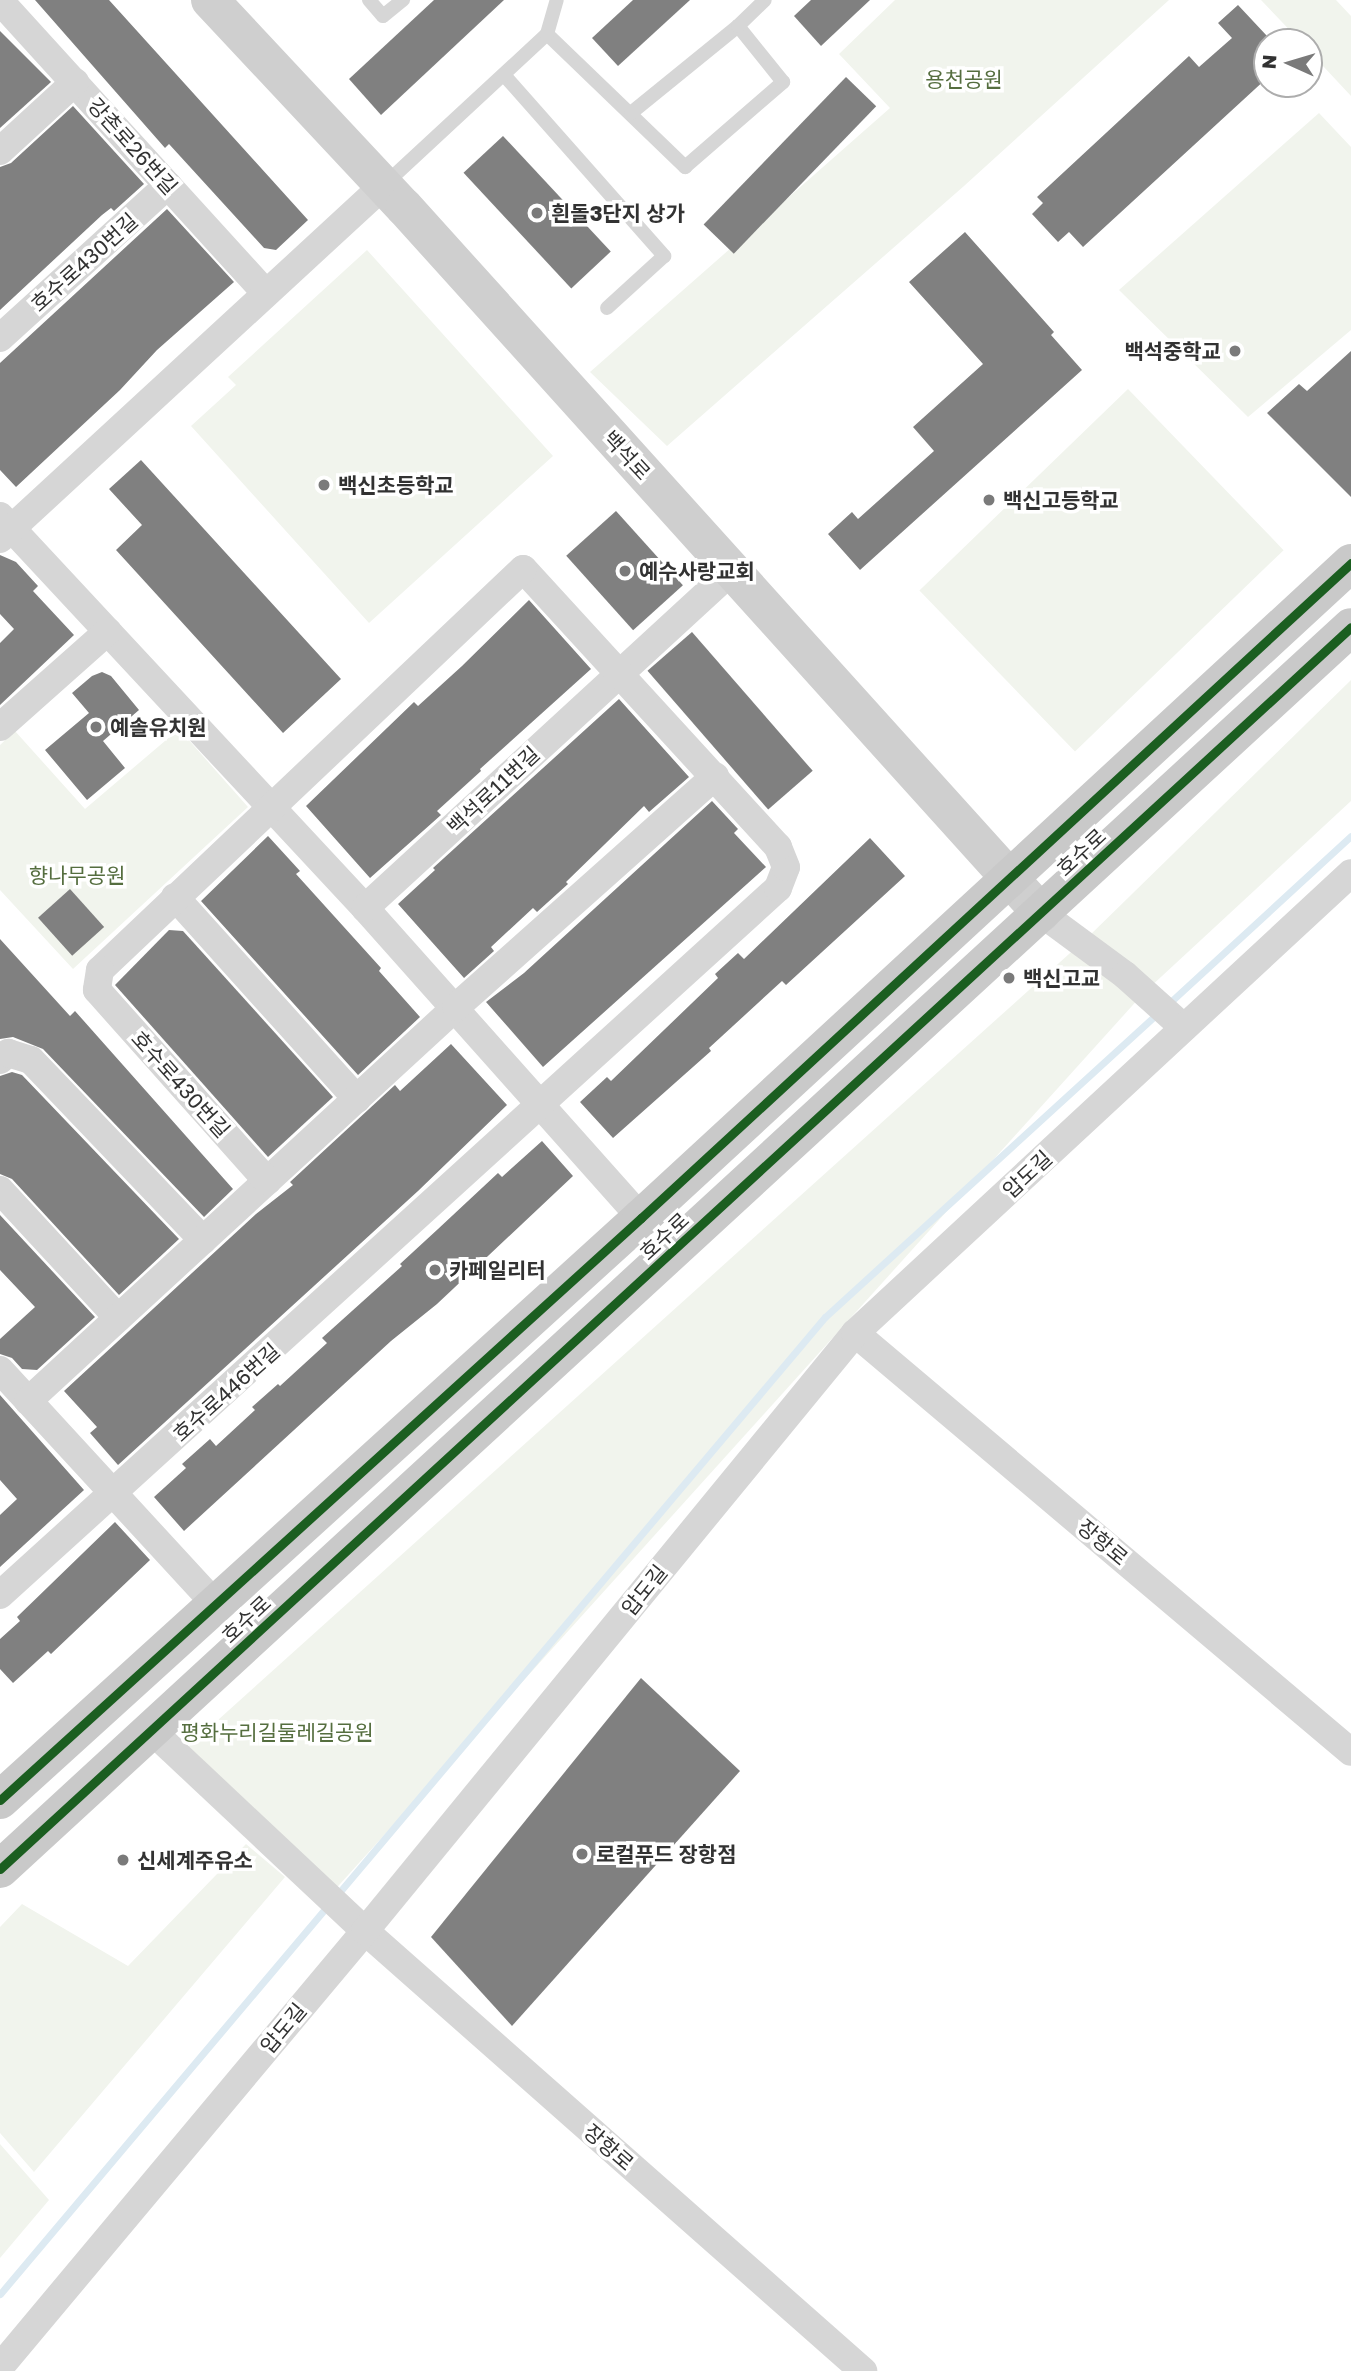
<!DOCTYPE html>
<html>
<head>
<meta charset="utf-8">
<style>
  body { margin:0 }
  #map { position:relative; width:1351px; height:2371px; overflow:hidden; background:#fff; font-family:"Golos Text","Noto Sans KR",sans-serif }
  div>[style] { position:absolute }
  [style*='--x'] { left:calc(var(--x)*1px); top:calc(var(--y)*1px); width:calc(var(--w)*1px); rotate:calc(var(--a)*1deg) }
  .green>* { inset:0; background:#f1f4ed; transform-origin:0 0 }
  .stream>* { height:7px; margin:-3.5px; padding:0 3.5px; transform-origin:3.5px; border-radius:3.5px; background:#ddeaf2 }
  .building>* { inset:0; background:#808080; transform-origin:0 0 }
  .lane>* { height:14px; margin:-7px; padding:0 7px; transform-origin:7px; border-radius:7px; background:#d6d6d6 }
  .street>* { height:28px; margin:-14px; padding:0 14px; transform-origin:14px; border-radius:14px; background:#d6d6d6 }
  .secondary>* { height:38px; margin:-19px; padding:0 19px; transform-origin:19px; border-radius:19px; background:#cfcfcf }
  .primary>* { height:38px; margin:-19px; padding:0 19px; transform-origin:19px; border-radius:19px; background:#c9c9c9 }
  .cycleway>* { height:9px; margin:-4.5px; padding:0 4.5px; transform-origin:4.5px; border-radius:4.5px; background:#1b5e20 }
  .dots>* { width:19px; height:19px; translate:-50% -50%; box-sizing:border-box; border:4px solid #fff; border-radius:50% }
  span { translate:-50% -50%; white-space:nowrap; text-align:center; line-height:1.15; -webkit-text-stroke:7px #fff; paint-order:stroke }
  .park-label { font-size:21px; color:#556e3f }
  .street-label { font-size:21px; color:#323232 }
  .poi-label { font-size:21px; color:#323232; font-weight:700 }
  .left { translate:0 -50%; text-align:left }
  .right { translate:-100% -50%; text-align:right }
  .north { position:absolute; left:1253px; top:28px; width:70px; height:70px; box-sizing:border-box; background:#fff; border:2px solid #adadad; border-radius:50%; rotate:274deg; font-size:19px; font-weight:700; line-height:28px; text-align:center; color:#323232 }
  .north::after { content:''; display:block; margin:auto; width:24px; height:32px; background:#7a7a7a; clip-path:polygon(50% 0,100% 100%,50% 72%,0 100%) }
</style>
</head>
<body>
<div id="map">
  <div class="green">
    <i style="clip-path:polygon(895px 0,1169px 0,964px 186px,667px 446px,590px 372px,890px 108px,839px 54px)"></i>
    <i style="clip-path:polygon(1261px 0,1336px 0,1351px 16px,1351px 96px,1309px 51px,1309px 42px,1301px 42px)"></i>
    <i style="clip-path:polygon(1319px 113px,1351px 147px,1351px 330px,1248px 417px,1119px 290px)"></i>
    <i style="clip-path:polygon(367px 250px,553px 456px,369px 623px,191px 426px,236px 385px,228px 377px)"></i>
    <i style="left:1128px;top:389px;width:224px;height:290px;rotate:46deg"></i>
    <i style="clip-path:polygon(1351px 680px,1351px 801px,1148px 989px,1087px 938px)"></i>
    <i style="clip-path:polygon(179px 729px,248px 807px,73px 969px,0 890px,0 745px,15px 731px,85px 809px)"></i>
    <i style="clip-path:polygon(1079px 945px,1141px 996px,331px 1894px,188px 1747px)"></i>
    <i style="clip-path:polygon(246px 1844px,285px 1877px,34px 2172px,0 2133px,0 1927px,22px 1904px,128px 1966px)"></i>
    <i style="clip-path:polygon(0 2144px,49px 2200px,0 2258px)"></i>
  </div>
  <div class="stream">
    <i style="--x:1166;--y:1006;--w:251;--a:-42.6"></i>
    <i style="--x:337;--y:1895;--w:756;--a:-49.83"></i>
    <i style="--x:825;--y:1317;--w:449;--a:-42.4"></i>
    <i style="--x:0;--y:2294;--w:510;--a:-49.85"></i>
  </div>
  <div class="building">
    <i style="clip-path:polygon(35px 0,109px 0,308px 220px,276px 250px,264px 248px,169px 144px,165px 148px)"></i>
    <i style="clip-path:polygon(434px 0,504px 0,381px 115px,349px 79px)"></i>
    <i style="clip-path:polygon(633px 0,690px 0,618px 66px,592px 38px)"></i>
    <i style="clip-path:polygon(811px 0,870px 0,821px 46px,794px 16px)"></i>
    <i style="clip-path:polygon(1238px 5px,1267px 36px,1267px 78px,1083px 247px,1069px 232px,1058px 242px,1032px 214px,1043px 203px,1037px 197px,1189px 56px,1199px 67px,1232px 38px,1218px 23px)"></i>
    <i style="clip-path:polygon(0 31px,51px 82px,0 128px)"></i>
    <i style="left:846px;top:77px;width:42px;height:205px;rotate:44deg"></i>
    <i style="clip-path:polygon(73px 106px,144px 184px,114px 211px,111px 208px,102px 215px,0 310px,0 167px,11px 163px)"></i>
    <i style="left:503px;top:136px;width:158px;height:54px;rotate:47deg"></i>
    <i style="clip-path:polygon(167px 209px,234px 282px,157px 350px,120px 390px,16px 487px,0 470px,0 363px)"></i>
    <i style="clip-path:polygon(965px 232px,1054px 332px,1051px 335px,1082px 370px,860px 570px,828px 534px,852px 512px,858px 519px,934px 451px,913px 427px,983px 364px,909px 282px)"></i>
    <i style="clip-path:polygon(1351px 351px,1351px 497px,1267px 413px,1299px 384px,1307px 391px)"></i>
    <i style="clip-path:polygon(141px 460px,341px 679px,283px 733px,116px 550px,142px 525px,109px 489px)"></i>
    <i style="left:616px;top:511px;width:100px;height:67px;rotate:48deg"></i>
    <i style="clip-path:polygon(0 555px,16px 562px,38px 586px,33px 591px,74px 635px,0 705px,0 643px,14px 629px,0 614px)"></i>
    <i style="clip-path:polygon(529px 600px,591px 669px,480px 769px,481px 771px,437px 811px,441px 815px,370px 878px,306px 806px,414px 702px,418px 706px,462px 666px)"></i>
    <i style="left:692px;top:632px;width:184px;height:59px;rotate:49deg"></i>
    <i style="clip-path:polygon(102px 672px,111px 676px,139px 710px,103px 741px,125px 768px,87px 800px,45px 750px,89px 713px,72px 693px,92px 676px)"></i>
    <i style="clip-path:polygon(619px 699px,689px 777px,649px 812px,644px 806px,566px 882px,568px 884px,537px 912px,533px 908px,491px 947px,494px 951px,464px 978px,398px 904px,435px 870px,433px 868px)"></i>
    <i style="clip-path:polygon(712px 801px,738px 829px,734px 833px,766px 867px,543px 1067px,486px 1002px,524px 973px)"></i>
    <i style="clip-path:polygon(268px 836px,300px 871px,296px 874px,381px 968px,379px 971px,420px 1017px,358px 1075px,201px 901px)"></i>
    <i style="clip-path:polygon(870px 838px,905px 876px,786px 985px,782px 981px,709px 1048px,711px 1051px,613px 1138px,580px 1102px,607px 1077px,611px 1081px,718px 978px,715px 974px,738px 953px,744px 959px)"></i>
    <i style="left:70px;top:889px;width:51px;height:43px;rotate:48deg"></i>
    <i style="clip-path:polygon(169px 930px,183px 931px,333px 1097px,268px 1157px,115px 985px)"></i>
    <i style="clip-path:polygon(0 939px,70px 1016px,75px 1011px,233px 1189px,204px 1217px,43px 1049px,13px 1037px,0 1039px)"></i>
    <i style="clip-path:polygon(451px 1044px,507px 1105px,418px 1191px,118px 1465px,90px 1433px,97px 1427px,64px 1391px,256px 1214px,293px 1185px,290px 1182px,395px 1085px,400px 1091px)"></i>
    <i style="clip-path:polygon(12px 1072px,22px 1075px,179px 1239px,119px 1295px,12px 1179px,0 1174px,0 1076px)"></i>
    <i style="clip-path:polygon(542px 1141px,573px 1176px,437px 1304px,391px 1341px,184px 1531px,154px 1497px,186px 1468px,182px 1464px,210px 1439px,216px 1446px,255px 1410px,252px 1407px,278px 1384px,280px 1386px,327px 1343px,322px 1338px,402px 1266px,400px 1264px,438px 1229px,498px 1173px,502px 1177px)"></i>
    <i style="clip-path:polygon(0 1215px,95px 1317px,37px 1370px,22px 1369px,12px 1358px,0 1354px,0 1339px,35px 1307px,0 1270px)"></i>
    <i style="clip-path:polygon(0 1395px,84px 1490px,0 1567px,0 1515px,17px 1499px,0 1480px)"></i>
    <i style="clip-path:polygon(115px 1522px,150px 1560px,51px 1654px,48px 1651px,13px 1683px,0 1669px,0 1639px,20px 1621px,17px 1617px)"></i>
    <i style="clip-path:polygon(641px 1678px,740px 1771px,512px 2026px,431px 1937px)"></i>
  </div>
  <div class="lane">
    <i style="--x:369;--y:0;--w:21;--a:49"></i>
    <i style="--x:383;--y:16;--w:26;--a:-39"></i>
    <i style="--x:547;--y:34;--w:192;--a:43.9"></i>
    <i style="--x:685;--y:167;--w:130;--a:-40.9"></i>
    <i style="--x:783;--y:82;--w:72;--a:-128.8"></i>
    <i style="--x:504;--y:75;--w:242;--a:48.5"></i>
    <i style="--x:664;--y:256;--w:77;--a:137.6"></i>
    <i style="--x:631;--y:113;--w:138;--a:-39.1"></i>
    <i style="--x:738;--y:26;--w:37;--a:-44"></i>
    <i style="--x:384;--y:185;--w:222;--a:-42.8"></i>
    <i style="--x:547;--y:34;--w:35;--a:-74"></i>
  </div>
  <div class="street">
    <i style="--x:0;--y:1;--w:394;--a:47.7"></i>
    <i style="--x:0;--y:151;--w:102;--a:-42.6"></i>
    <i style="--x:0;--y:338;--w:227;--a:-42.3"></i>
    <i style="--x:0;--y:516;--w:536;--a:47.04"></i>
    <i style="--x:365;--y:908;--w:415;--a:48.3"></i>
    <i style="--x:0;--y:539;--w:521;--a:-42.67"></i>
    <i style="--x:0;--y:727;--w:144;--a:-41.6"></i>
    <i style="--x:175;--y:897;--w:272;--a:48"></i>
    <i style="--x:365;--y:908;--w:498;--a:-42.6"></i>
    <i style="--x:1041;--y:913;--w:104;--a:36.4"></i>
    <i style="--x:1125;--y:975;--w:79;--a:41.9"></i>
    <i style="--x:0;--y:1060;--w:11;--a:-41"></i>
    <i style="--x:8;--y:1053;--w:24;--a:17"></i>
    <i style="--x:31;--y:1060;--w:249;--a:46.3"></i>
    <i style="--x:0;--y:1190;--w:174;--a:47.3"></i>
    <i style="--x:855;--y:1333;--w:649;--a:40.19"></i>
    <i style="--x:0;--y:1370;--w:319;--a:47.4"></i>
    <i style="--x:28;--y:1401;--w:582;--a:-42.63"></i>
    <i style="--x:456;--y:1007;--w:347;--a:-41.7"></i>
    <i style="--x:0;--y:1595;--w:1051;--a:-42.26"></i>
    <i style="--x:778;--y:888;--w:22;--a:-69"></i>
    <i style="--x:786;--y:867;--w:22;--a:-112"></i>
    <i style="--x:778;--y:847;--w:377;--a:-132.5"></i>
    <i style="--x:523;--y:569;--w:583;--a:136.53"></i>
    <i style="--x:100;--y:970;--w:20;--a:99"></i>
    <i style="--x:97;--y:990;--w:256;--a:48.3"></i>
    <i style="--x:151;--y:1730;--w:294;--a:43.2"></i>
    <i style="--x:365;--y:1931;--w:665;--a:41.46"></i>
    <i style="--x:0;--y:2367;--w:569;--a:-50.07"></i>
    <i style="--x:365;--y:1931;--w:773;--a:-50.67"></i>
    <i style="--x:855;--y:1333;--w:676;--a:-42.84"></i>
  </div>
  <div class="secondary">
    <i style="--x:210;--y:0;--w:284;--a:46.9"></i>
    <i style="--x:404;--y:207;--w:951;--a:47.94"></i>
  </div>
  <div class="primary">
    <i style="--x:0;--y:1800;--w:866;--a:-42.24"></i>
    <i style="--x:641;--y:1218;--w:966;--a:-42.69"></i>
    <i style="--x:0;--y:1869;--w:1835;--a:-42.59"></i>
  </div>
  <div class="cycleway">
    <i style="--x:0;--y:1800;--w:866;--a:-42.24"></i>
    <i style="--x:641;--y:1218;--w:966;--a:-42.69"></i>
    <i style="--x:0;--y:1869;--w:1835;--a:-42.59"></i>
  </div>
  <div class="dots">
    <i style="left:537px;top:213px;background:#7a7a7a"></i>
    <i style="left:1235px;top:351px;background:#7a7a7a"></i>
    <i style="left:324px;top:485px;background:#7a7a7a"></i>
    <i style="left:989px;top:500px;background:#7a7a7a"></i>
    <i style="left:625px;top:571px;background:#7a7a7a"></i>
    <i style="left:96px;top:727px;background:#7a7a7a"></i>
    <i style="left:1009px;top:978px;background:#7a7a7a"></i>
    <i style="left:435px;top:1270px;background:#7a7a7a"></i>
    <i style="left:582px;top:1854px;background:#7a7a7a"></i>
    <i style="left:123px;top:1860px;background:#7a7a7a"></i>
  </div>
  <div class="park-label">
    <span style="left:964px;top:79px">용천공원</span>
    <span style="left:77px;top:875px">향나무공원</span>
    <span style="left:277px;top:1732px">평화누리길둘레길공원</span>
  </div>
  <div class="street-label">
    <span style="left:133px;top:146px;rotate:48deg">강촌로26번길</span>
    <span style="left:84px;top:262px;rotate:-42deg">호수로430번길</span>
    <span style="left:627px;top:455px;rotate:47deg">백석로</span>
    <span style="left:493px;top:790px;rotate:-43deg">백석로11번길</span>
    <span style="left:1081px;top:852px;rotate:-43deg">호수로</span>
    <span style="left:181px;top:1084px;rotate:48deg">호수로430번길</span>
    <span style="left:1027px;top:1174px;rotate:-43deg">압도길</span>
    <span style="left:664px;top:1236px;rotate:-43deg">호수로</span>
    <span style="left:226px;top:1392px;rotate:-42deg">호수로446번길</span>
    <span style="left:1103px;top:1542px;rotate:40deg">장항로</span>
    <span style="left:644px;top:1590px;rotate:-51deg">압도길</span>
    <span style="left:246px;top:1619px;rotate:-43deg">호수로</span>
    <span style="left:283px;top:2028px;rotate:-50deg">압도길</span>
    <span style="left:609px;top:2147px;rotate:41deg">장항로</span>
  </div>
  <div class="poi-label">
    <span class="left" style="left:551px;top:213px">흰돌3단지 상가</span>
    <span class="right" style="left:1221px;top:351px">백석중학교</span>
    <span class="left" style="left:338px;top:485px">백신초등학교</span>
    <span class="left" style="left:1003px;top:500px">백신고등학교</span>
    <span class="left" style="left:639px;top:571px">예수사랑교회</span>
    <span class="left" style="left:110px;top:727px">예솔유치원</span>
    <span class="left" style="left:1023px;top:978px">백신고교</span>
    <span class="left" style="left:449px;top:1270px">카페일리터</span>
    <span class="left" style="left:596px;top:1854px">로컬푸드 장항점</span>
    <span class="left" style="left:137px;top:1860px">신세계주유소</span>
  </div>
  <div class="north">N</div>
</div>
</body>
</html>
